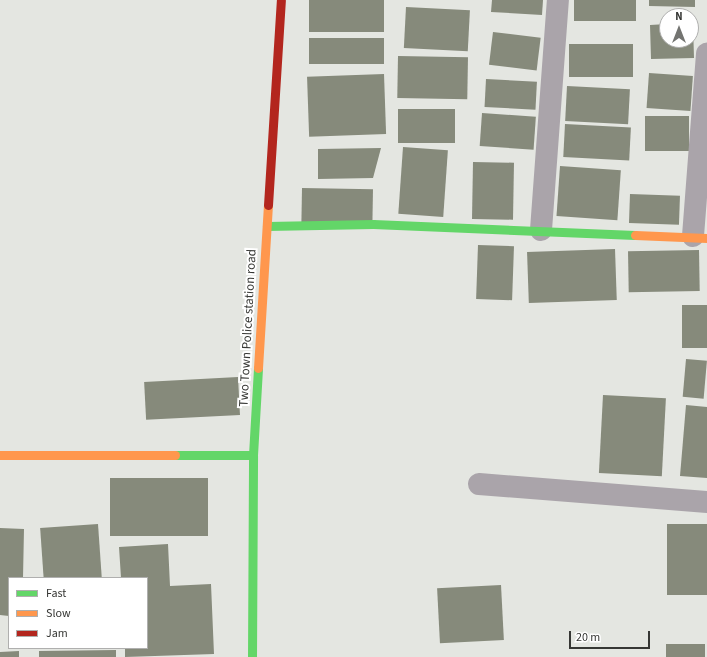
<!DOCTYPE html>
<html>
<head>
<meta charset="utf-8">
<style>
  body { margin:0 }
  #map { position:relative; width:707px; height:657px; overflow:hidden; background:#e4e6e1; font-family:"Source Sans 3",sans-serif }
  div>[style] { position:absolute }
  [style*='--x'] { left:calc(var(--x)*1px); top:calc(var(--y)*1px); width:calc(var(--w)*1px); rotate:calc(var(--a)*1deg) }
  .building>* { inset:0; background:#868a7b; transform-origin:0 0 }
  .street>* { height:22px; margin:-11px; padding:0 11px; transform-origin:11px; border-radius:11px; background:#aaa4aa }
  .fast>* { height:9px; margin:-4.5px; padding:0 4.5px; transform-origin:4.5px; border-radius:4.5px; background:#63d668 }
  .slow>* { height:9px; margin:-4.5px; padding:0 4.5px; transform-origin:4.5px; border-radius:4.5px; background:#ff974d }
  .jam>* { height:9px; margin:-4.5px; padding:0 4.5px; transform-origin:4.5px; border-radius:4.5px; background:#b3261e }
  span { translate:-50% -50%; white-space:nowrap; text-align:center; line-height:1.15; -webkit-text-stroke:4px #fff; paint-order:stroke }
  .street-label { font-size:13px; color:#363734 }
  .legend { position:absolute; left:8px; top:577px; width:140px; height:72px; box-sizing:border-box; background:#fff; border:1px solid #afafae; margin:0; padding:5px 7px; list-style:none; font-size:12px; color:#363734 }
  .legend li { display:flex; align-items:center; gap:8px; height:20px }
  .legend b { width:20px; border:1px solid #afafae }
  .north { position:absolute; left:659px; top:8px; width:40px; height:40px; box-sizing:border-box; background:#fff; border:1px solid #afafae; border-radius:50%; rotate:0deg; font-size:11px; font-weight:700; line-height:16px; text-align:center; color:#363734 }
  .north::after { content:''; display:block; margin:auto; width:14px; height:18px; background:#737471; clip-path:polygon(50% 0,100% 100%,50% 72%,0 100%) }
  .scale { position:absolute; left:569px; top:631px; width:81px; height:18px; box-sizing:border-box; border:2px solid #363734; border-top:0; padding-left:5px; font-size:12px; line-height:14px; white-space:nowrap; color:#363734; -webkit-text-stroke:3px #fff; paint-order:stroke }
</style>
</head>
<body>
<div id="map">
  <div class="building">
    <i style="left:309px;top:0;width:75px;height:32px"></i>
    <i style="clip-path:polygon(492px 0,543px 0,542px 15px,491px 12px)"></i>
    <i style="left:574px;top:0;width:62px;height:21px"></i>
    <i style="clip-path:polygon(649px 0,695px 0,695px 7px,649px 6px)"></i>
    <i style="left:406px;top:7px;width:64px;height:41px;rotate:3deg"></i>
    <i style="clip-path:polygon(667px 24px,667px 40px,691px 40px,693px 24px,694px 58px,651px 59px,650px 25px)"></i>
    <i style="left:493px;top:32px;width:48px;height:33px;rotate:7deg"></i>
    <i style="left:384px;top:38px;width:26px;height:75px;rotate:90deg"></i>
    <i style="left:569px;top:44px;width:64px;height:33px"></i>
    <i style="left:398px;top:56px;width:70px;height:42px;rotate:1deg"></i>
    <i style="left:649px;top:73px;width:44px;height:35px;rotate:4deg"></i>
    <i style="left:384px;top:74px;width:60px;height:77px;rotate:88deg"></i>
    <i style="left:486px;top:79px;width:51px;height:28px;rotate:3deg"></i>
    <i style="left:567px;top:86px;width:63px;height:35px;rotate:3deg"></i>
    <i style="left:398px;top:109px;width:57px;height:34px"></i>
    <i style="left:482px;top:113px;width:54px;height:33px;rotate:4deg"></i>
    <i style="left:645px;top:116px;width:44px;height:35px"></i>
    <i style="left:565px;top:124px;width:66px;height:33px;rotate:3deg"></i>
    <i style="left:403px;top:147px;width:45px;height:67px;rotate:4deg"></i>
    <i style="clip-path:polygon(381px 148px,373px 178px,318px 179px,318px 149px)"></i>
    <i style="left:473px;top:162px;width:41px;height:57px;rotate:1deg"></i>
    <i style="left:560px;top:166px;width:61px;height:50px;rotate:4deg"></i>
    <i style="left:302px;top:188px;width:71px;height:34px;rotate:1deg"></i>
    <i style="left:630px;top:194px;width:50px;height:29px;rotate:2deg"></i>
    <i style="left:478px;top:245px;width:36px;height:54px;rotate:2deg"></i>
    <i style="left:615px;top:249px;width:51px;height:88px;rotate:88deg"></i>
    <i style="left:699px;top:250px;width:41px;height:71px;rotate:89deg"></i>
    <i style="left:682px;top:305px;width:25px;height:43px"></i>
    <i style="left:686px;top:359px;width:21px;height:38px;rotate:5deg"></i>
    <i style="left:238px;top:377px;width:38px;height:94px;rotate:87deg"></i>
    <i style="left:603px;top:395px;width:63px;height:78px;rotate:3deg"></i>
    <i style="clip-path:polygon(686px 405px,707px 407px,707px 478px,680px 476px)"></i>
    <i style="left:110px;top:478px;width:98px;height:58px"></i>
    <i style="left:98px;top:524px;width:54px;height:58px;rotate:86deg"></i>
    <i style="left:707px;top:524px;width:71px;height:40px;rotate:90deg"></i>
    <i style="clip-path:polygon(0 528px,24px 529px,23px 578px,9px 578px,9px 616px,0 615px)"></i>
    <i style="clip-path:polygon(168px 544px,170px 586px,211px 584px,214px 654px,125px 657px,125px 648px,147px 648px,147px 578px,121px 578px,119px 547px)"></i>
    <i style="left:501px;top:585px;width:55px;height:64px;rotate:87deg"></i>
    <i style="left:666px;top:644px;width:39px;height:13px"></i>
    <i style="clip-path:polygon(116px 650px,116px 657px,39px 657px,39px 651px)"></i>
    <i style="clip-path:polygon(19px 651px,19px 657px,0 657px,0 652px)"></i>
  </div>
  <div class="street">
    <i style="--x:541;--y:230;--w:231;--a:-85.8"></i>
    <i style="--x:693;--y:236;--w:183;--a:-85.6"></i>
    <i style="--x:479;--y:484;--w:229;--a:4.5"></i>
  </div>
  <div class="fast">
    <i style="--x:267;--y:226;--w:106;--a:-1.1"></i>
    <i style="--x:373;--y:224;--w:262;--a:2.4"></i>
    <i style="--x:175;--y:455;--w:78;--a:0"></i>
    <i style="--x:252;--y:657;--w:202;--a:-89.7"></i>
    <i style="--x:253;--y:455;--w:87;--a:-86.7"></i>
  </div>
  <div class="slow">
    <i style="--x:635;--y:235;--w:72;--a:2.4"></i>
    <i style="--x:258;--y:368;--w:163;--a:-86.5"></i>
    <i style="--x:0;--y:455;--w:175;--a:0"></i>
  </div>
  <div class="jam">
    <i style="--x:268;--y:205;--w:205;--a:-86.4"></i>
  </div>
  <div class="street-label">
    <span style="left:248px;top:328px;rotate:-87deg">Two Town Police station road</span>
  </div>
  <ul class="legend">
  <li><b style="height:5px;background:#63d668"></b>Fast</li>
  <li><b style="height:5px;background:#ff974d"></b>Slow</li>
  <li><b style="height:5px;background:#b3261e"></b>Jam</li>
  </ul>
  <div class="north">N</div>
  <div class="scale">20 m</div>
</div>
</body>
</html>
